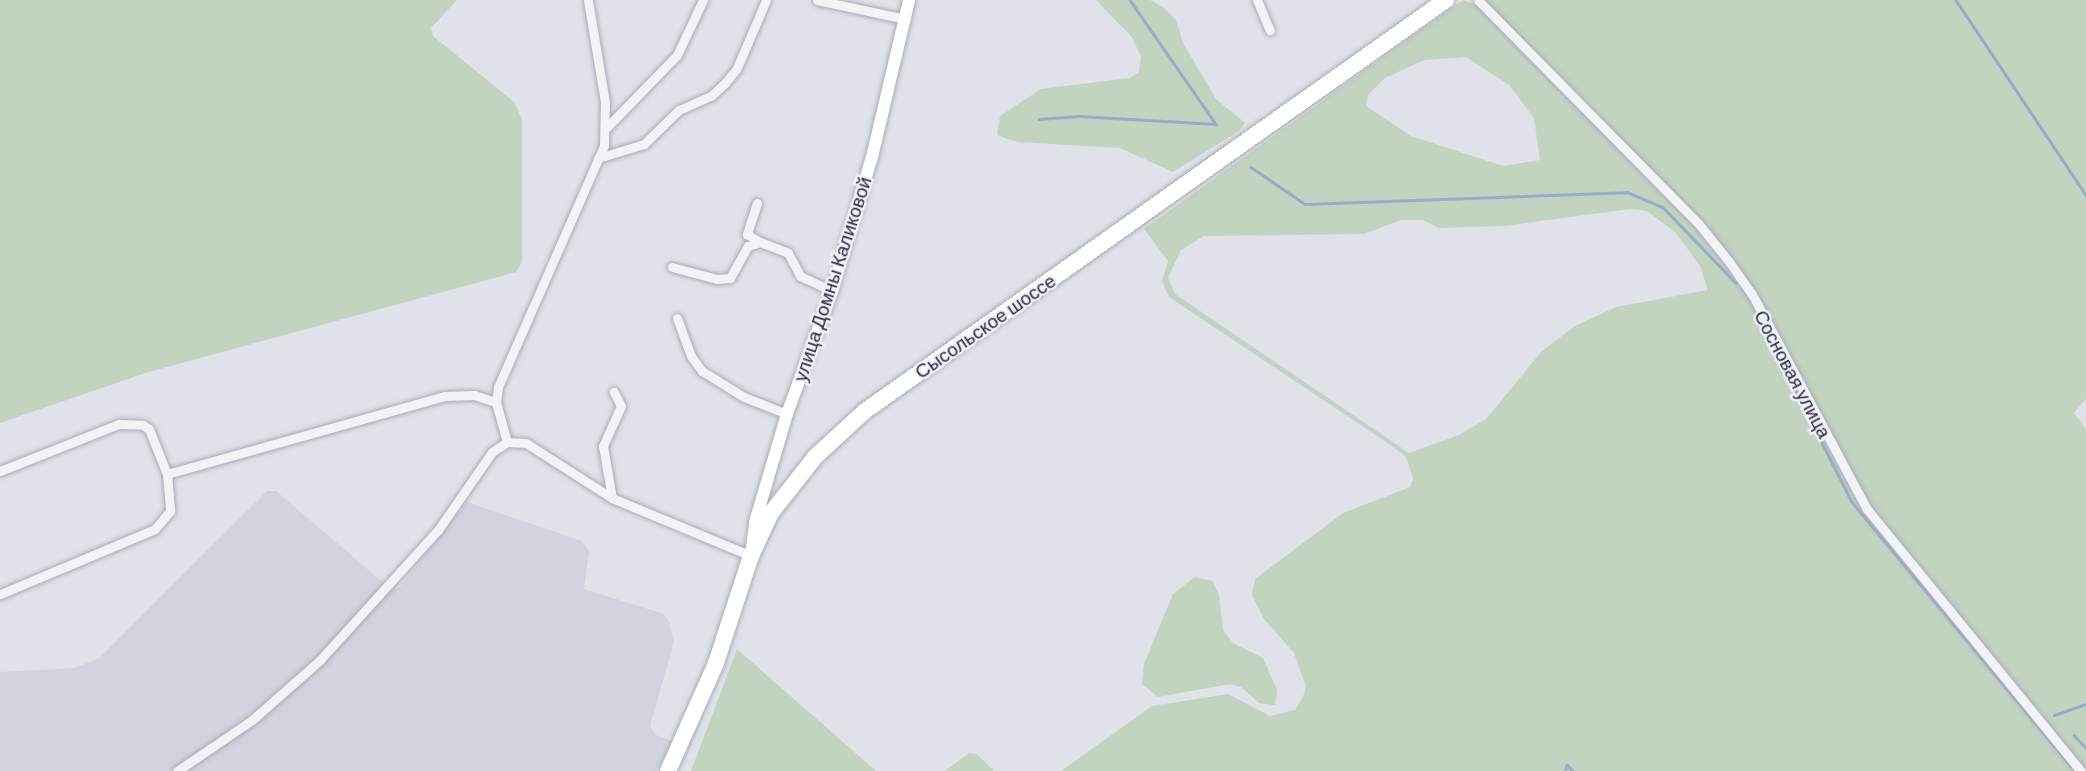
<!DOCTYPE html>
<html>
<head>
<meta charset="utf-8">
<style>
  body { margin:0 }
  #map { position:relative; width:2086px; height:771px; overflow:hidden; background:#dfe2e9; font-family:Barlow,sans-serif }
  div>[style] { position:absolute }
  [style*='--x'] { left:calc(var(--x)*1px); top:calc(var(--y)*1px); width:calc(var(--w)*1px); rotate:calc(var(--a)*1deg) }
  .built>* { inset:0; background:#d1d4de }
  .green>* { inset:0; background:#c2d3c0 }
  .stream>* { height:2.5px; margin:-1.25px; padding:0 1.25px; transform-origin:1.25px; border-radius:1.25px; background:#9aaaca }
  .roads { filter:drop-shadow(0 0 2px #a8acb6) drop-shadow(0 0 2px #a8acb6) }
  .minor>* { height:9px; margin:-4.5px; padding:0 4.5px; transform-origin:4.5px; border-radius:4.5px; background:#f2f3f7 }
  .secondary>* { height:12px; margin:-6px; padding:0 6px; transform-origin:6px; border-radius:6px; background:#fff }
  .trunk>* { height:16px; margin:-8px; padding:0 8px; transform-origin:8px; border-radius:8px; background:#fff }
  span { translate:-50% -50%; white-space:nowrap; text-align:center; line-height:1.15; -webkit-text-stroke:5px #eff1f6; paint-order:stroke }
  .street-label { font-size:19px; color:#282d40 }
</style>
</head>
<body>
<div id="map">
  <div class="built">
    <i style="clip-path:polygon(267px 491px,276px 491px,392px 590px,400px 587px,467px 502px,582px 541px,589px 552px,584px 589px,664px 614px,669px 622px,674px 642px,650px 726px,656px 735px,672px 741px,656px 771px,0 771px,0 672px,75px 668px,99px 658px)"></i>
  </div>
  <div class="green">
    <i style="clip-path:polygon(0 0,457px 0,431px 28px,433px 36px,514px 102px,522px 119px,522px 262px,516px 272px,145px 373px,0 423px)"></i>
    <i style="clip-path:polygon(1096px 0,1150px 0,1163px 7px,1176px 20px,1183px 43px,1216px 99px,1245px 123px,1239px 131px,1173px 172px,1120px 148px,1017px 142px,997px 135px,1000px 116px,1041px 89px,1130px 78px,1139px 72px,1141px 57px,1132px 37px)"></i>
    <i style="clip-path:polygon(evenodd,1463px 0,1475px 4px,1694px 226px,1727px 265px,1748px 297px,1863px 512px,2075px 771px,1061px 771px,1152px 706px,1228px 694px,1270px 716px,1295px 710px,1303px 697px,1306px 686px,1294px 653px,1264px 619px,1252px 595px,1255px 579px,1343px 513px,1410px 487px,1413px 478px,1406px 457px,1392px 446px,1169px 297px,1162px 281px,1168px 261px,1144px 229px,1463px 0,1466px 57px,1509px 85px,1534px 118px,1540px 160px,1503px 166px,1411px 136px,1366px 106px,1368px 95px,1385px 78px,1424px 60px,1466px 57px,1463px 0,1630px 209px,1647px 211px,1676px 233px,1700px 266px,1708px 290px,1616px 307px,1575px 326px,1542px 351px,1486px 419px,1459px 435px,1409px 453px,1175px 294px,1168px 278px,1181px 250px,1204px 236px,1364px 234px,1401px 220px,1423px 220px,1439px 228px,1504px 226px,1630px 209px)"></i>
    <i style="clip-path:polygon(1484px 0,2086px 0,2086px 399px,2074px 413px,2086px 429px,2086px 769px,1871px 507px,1756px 292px,1734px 260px,1701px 220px)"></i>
    <i style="clip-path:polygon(1195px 577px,1212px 581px,1219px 594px,1223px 630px,1233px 643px,1263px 658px,1277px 690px,1275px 705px,1259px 703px,1241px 687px,1230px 684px,1158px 697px,1142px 684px,1144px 664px,1173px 594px)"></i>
    <i style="clip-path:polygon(737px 649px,876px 771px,691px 771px)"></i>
    <i style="clip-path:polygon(969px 753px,977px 754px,994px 771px,945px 771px)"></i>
  </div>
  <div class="stream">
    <i style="--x:1130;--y:0;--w:151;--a:55.3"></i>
    <i style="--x:1956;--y:0;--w:234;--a:56.3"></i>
    <i style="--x:1039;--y:119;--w:40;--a:-4.3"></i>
    <i style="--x:1079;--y:116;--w:137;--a:3.3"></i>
    <i style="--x:1251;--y:167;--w:65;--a:34.4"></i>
    <i style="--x:1305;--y:204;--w:322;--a:-2.1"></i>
    <i style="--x:1627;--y:192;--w:39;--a:23"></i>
    <i style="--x:1663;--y:207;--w:105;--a:46.2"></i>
    <i style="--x:1756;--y:312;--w:213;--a:63.2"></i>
    <i style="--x:1852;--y:502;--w:343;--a:50.3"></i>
    <i style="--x:2054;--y:715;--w:34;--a:-19"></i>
    <i style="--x:2074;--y:735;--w:18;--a:47"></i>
    <i style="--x:1565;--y:771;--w:6;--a:-72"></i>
    <i style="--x:1567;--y:765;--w:8;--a:45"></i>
  </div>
  <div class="roads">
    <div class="minor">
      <i style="--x:817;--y:0;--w:91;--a:12.1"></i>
      <i style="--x:1257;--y:0;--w:33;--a:67"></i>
      <i style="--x:1478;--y:0;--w:313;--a:45.4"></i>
      <i style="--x:1698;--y:223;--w:51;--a:51.3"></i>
      <i style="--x:1730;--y:263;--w:38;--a:55"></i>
      <i style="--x:1752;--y:294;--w:244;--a:61.9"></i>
      <i style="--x:1867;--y:509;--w:338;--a:50.8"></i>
      <i style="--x:607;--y:127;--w:100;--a:-45.8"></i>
      <i style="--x:677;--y:55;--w:61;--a:-64.7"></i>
      <i style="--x:598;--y:158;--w:48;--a:-16.9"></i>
      <i style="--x:644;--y:144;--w:49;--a:-44.2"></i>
      <i style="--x:679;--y:110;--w:36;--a:-24"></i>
      <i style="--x:712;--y:95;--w:18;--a:-43"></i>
      <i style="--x:725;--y:83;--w:19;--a:-51"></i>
      <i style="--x:737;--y:68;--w:74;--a:-66.9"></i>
      <i style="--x:757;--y:203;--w:33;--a:108"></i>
      <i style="--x:747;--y:234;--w:15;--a:32"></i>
      <i style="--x:672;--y:267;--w:47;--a:14.9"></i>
      <i style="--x:717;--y:279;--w:13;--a:-4"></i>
      <i style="--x:730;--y:278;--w:37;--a:-61"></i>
      <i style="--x:748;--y:246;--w:13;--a:-18"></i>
      <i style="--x:760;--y:242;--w:30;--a:21"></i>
      <i style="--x:788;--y:253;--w:26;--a:62"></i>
      <i style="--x:800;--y:276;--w:35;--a:25"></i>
      <i style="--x:677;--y:318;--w:40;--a:69.8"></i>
      <i style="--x:691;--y:356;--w:19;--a:54"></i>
      <i style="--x:702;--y:371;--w:49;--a:31.8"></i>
      <i style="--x:744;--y:397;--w:46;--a:21.6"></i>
      <i style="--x:507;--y:442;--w:41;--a:-105.4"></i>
      <i style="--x:496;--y:402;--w:15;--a:-82"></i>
      <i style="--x:498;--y:387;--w:264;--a:-66.3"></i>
      <i style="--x:604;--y:145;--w:43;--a:-88.7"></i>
      <i style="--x:605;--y:102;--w:103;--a:-99.5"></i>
      <i style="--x:0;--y:471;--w:128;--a:-21.6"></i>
      <i style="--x:119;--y:424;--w:24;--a:2"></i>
      <i style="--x:143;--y:425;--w:7;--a:34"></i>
      <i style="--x:149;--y:429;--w:48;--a:68.2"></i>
      <i style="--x:167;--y:474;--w:37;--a:85"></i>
      <i style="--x:170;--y:511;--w:23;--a:130"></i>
      <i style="--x:155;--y:529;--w:168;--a:157.2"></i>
      <i style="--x:167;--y:474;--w:289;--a:-15.7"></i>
      <i style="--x:445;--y:396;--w:29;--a:-2"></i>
      <i style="--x:474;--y:395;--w:23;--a:18"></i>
      <i style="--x:612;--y:498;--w:53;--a:-99.8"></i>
      <i style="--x:603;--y:446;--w:44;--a:-65.8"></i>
      <i style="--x:621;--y:406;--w:16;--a:-117"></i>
      <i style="--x:177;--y:771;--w:91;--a:-34.2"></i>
      <i style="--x:252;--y:720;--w:91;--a:-41.4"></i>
      <i style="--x:320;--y:660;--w:176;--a:-47.8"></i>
      <i style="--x:438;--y:530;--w:95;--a:-55.3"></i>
      <i style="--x:492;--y:452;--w:18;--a:-34"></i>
      <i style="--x:507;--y:442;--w:19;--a:3"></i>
      <i style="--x:526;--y:443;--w:102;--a:32.6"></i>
      <i style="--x:612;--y:498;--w:151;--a:22.6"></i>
    </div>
    <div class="secondary">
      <i style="--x:752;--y:548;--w:26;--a:-83"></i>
      <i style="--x:755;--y:522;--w:113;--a:-73.5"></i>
      <i style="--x:787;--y:414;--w:131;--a:-69.9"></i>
      <i style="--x:832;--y:291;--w:140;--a:-73.4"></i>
      <i style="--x:872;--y:157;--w:161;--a:-76.7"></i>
    </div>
    <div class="trunk">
      <i style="--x:668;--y:771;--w:118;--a:-66"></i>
      <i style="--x:716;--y:663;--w:113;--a:-71.9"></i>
      <i style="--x:751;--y:556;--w:47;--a:-65.1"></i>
      <i style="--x:771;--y:513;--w:71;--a:-51.8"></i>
      <i style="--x:815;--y:457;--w:68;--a:-42.6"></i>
      <i style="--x:865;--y:411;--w:712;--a:-35.28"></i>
    </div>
  </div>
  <div class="street-label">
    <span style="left:832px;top:279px;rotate:-72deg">улица Домны Каликовой</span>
    <span style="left:985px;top:326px;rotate:-35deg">Сысольское шоссе</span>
    <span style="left:1793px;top:374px;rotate:62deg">Сосновая улица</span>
  </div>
</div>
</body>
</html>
